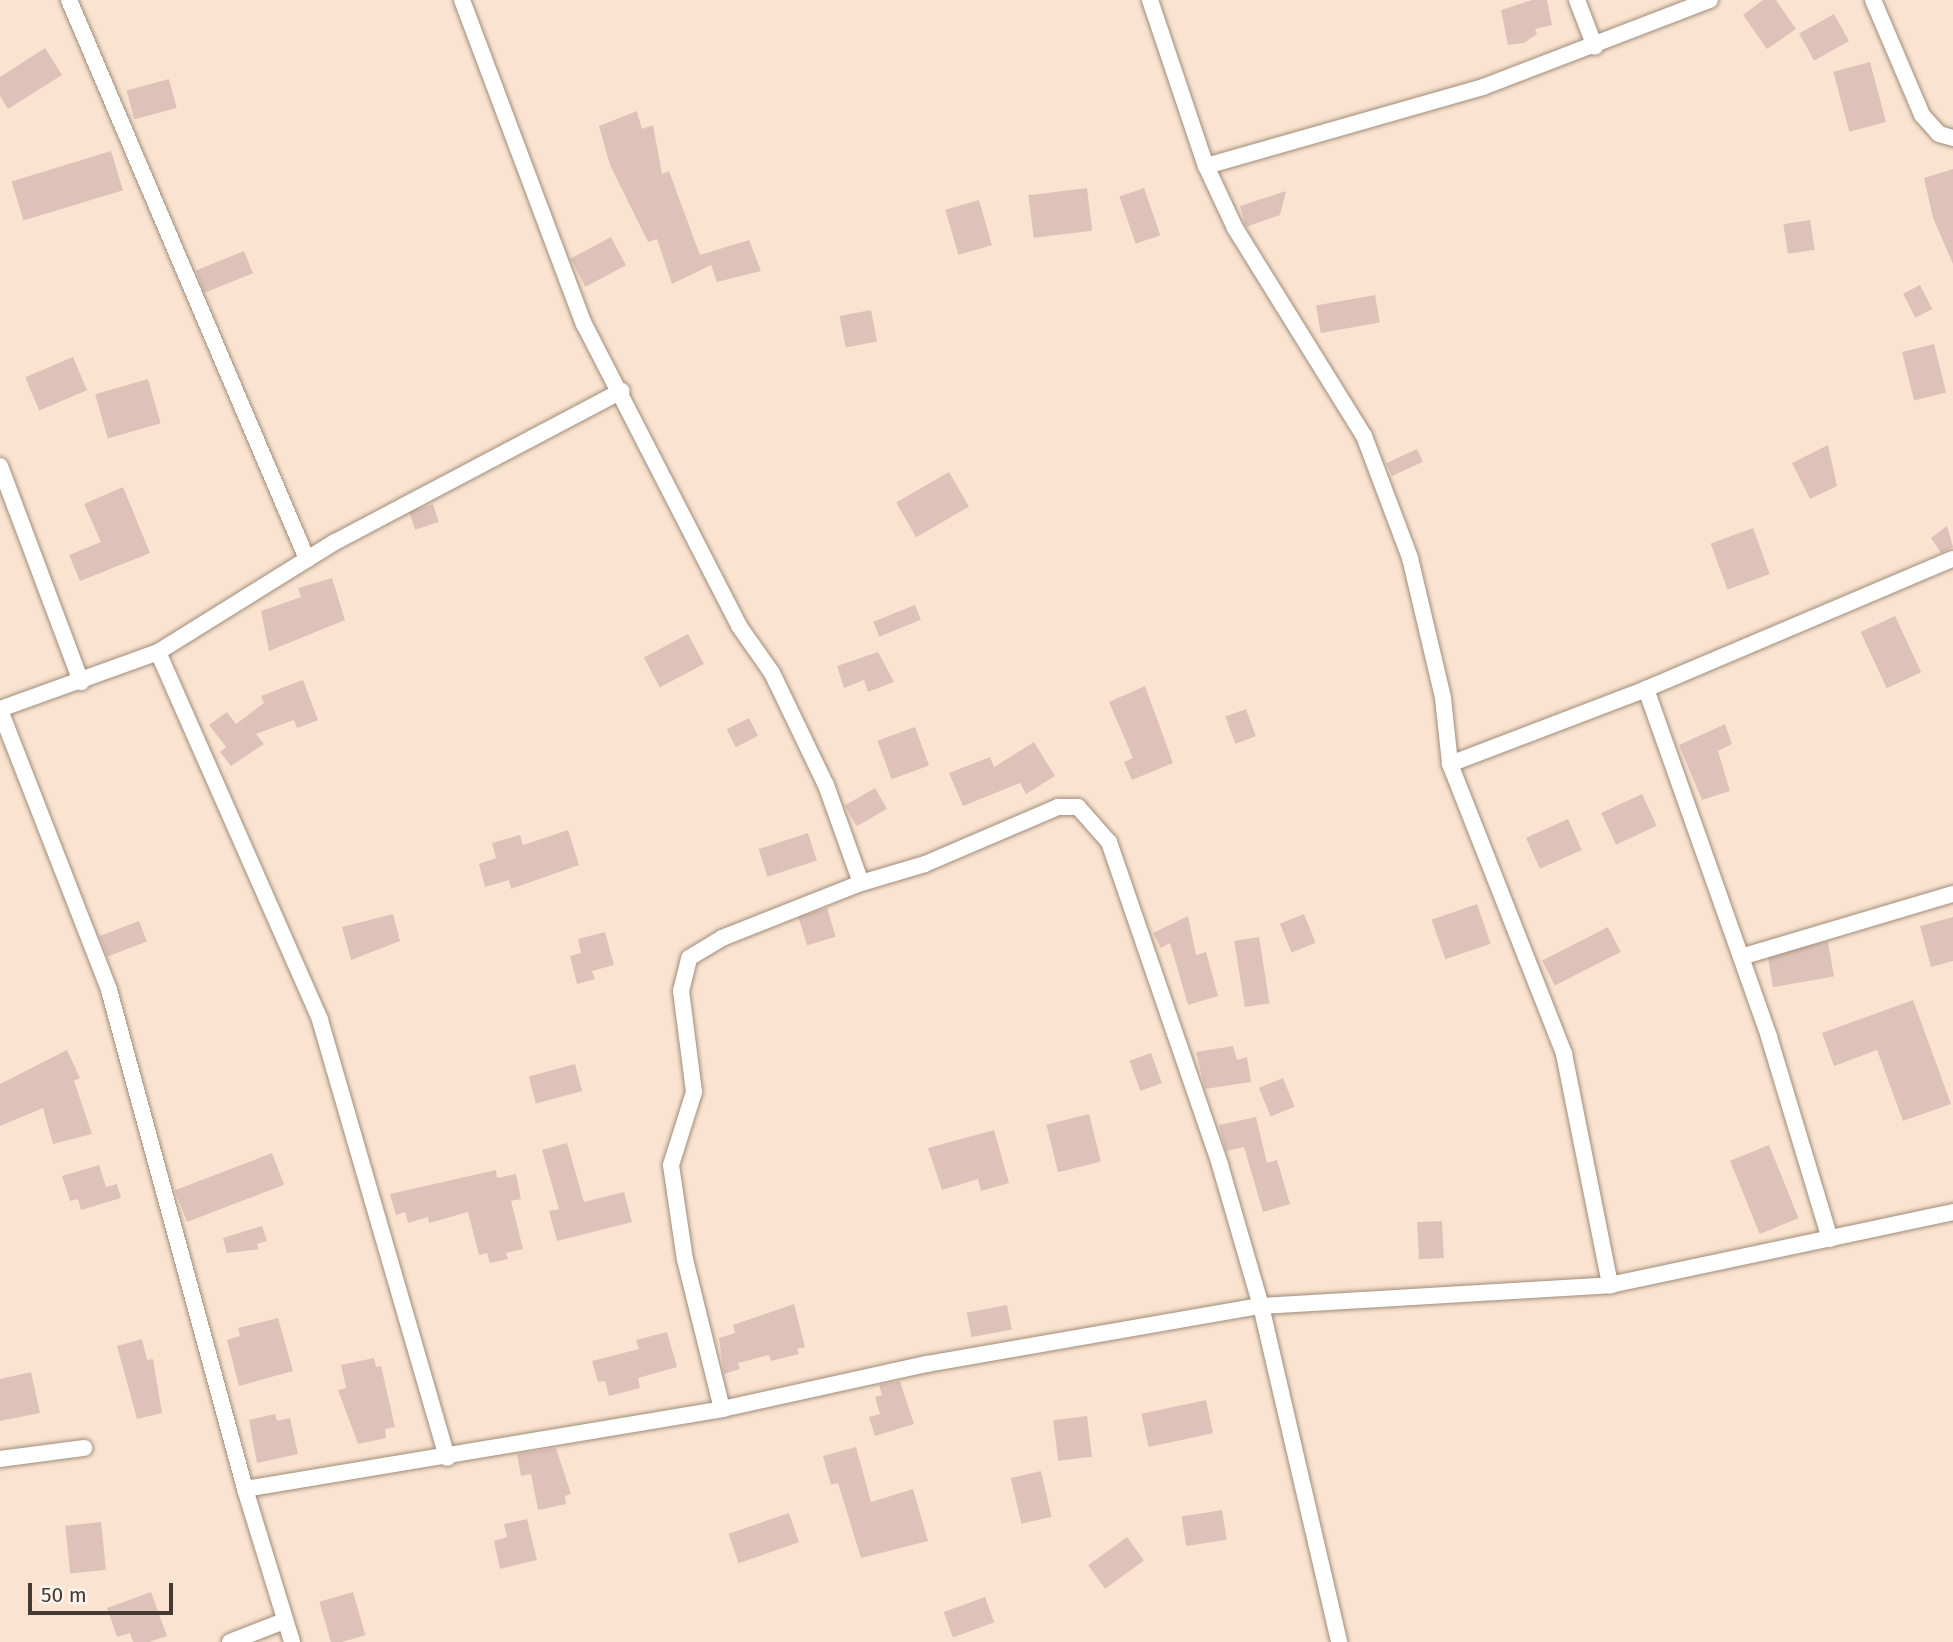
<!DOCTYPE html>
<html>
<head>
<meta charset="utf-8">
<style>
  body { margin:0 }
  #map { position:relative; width:1953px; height:1642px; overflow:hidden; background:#fae4d1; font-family:"Fira Sans",sans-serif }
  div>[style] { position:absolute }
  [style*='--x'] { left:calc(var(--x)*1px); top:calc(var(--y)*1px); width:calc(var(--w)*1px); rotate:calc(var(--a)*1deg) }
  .building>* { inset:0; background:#dec2ba; transform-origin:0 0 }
  .roads { filter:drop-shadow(0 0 2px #a08c7b) drop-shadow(0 0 2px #a08c7b) }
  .street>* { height:16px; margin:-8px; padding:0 8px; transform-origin:8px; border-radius:8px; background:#fff }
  span { translate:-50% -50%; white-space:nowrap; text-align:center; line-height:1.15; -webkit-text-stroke:7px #fdf4ec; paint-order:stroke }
  .scale { position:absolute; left:28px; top:1583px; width:145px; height:32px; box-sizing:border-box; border:4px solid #423a33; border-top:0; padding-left:9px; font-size:21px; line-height:24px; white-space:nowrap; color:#423a33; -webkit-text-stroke:5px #fdf4ec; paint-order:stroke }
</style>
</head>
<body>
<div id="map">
  <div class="building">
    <i style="clip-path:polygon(1532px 0,1547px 0,1552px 25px,1535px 29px,1537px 34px,1524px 43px,1508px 45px,1501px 10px)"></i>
    <i style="clip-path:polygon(1763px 0,1776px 0,1796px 29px,1767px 49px,1743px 15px)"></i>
    <i style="left:1834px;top:14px;width:31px;height:40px;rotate:61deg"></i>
    <i style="clip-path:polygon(45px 48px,62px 75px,8px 109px,0 96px,0 77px)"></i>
    <i style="left:1870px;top:62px;width:62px;height:38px;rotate:75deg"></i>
    <i style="left:169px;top:79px;width:30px;height:44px;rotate:75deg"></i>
    <i style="clip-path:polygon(637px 111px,642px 129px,653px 125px,662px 174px,669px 171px,700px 255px,749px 240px,761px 271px,717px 282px,711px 265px,672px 284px,657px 239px,648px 242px,610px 165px,599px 126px)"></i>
    <i style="left:111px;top:151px;width:41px;height:104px;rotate:73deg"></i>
    <i style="clip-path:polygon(1953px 169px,1953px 264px,1933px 218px,1924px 178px)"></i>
    <i style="left:1087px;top:188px;width:43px;height:59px;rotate:83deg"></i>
    <i style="left:1144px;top:188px;width:50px;height:26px;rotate:71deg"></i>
    <i style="clip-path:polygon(1286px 191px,1280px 215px,1246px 227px,1240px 206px)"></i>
    <i style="left:979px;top:200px;width:47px;height:35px;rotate:74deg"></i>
    <i style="left:1810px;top:220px;width:30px;height:27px;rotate:81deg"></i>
    <i style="left:611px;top:237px;width:32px;height:46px;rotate:62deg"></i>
    <i style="left:244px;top:251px;width:24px;height:52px;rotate:68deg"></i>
    <i style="left:1920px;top:285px;width:27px;height:19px;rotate:63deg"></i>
    <i style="left:1375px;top:295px;width:28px;height:60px;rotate:80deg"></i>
    <i style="left:871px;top:310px;width:32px;height:32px;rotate:79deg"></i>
    <i style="left:1934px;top:344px;width:50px;height:33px;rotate:76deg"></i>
    <i style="left:73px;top:357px;width:36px;height:52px;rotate:67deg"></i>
    <i style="left:148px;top:379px;width:46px;height:55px;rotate:74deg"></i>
    <i style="clip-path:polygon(1828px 445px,1837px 486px,1810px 499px,1792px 463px)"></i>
    <i style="left:1417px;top:449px;width:14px;height:34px;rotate:65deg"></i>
    <i style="left:949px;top:472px;width:40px;height:61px;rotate:60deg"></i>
    <i style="clip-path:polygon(123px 487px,150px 553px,80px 581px,69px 555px,101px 542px,84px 504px)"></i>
    <i style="left:433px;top:504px;width:19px;height:25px;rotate:72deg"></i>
    <i style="clip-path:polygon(1947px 526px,1953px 547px,1941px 553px,1931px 538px)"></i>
    <i style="left:1753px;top:528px;width:49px;height:45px;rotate:70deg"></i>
    <i style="clip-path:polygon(332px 578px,345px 620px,269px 651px,261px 611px,301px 597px,298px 588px)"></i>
    <i style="left:915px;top:605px;width:16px;height:45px;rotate:68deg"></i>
    <i style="left:1895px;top:616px;width:62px;height:38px;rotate:65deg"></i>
    <i style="left:688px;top:634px;width:34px;height:50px;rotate:62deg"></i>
    <i style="clip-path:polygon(878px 652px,894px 682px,868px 692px,864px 680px,844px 688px,837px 666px)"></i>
    <i style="clip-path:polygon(303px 680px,318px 720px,297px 728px,294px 720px,256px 734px,264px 744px,231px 766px,220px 752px,226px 747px,209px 725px,227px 712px,236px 724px,264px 703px,261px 696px)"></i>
    <i style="clip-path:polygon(1145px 686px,1173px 763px,1132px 780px,1124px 762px,1133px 758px,1109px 702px)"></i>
    <i style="left:1246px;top:709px;width:29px;height:22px;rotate:70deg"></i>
    <i style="left:749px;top:718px;width:20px;height:25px;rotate:63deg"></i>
    <i style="clip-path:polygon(1725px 724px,1732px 744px,1718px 751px,1730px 791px,1702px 800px,1679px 745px)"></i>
    <i style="left:915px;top:727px;width:41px;height:40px;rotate:70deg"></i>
    <i style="clip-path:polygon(1034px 742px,1055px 776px,1026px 794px,1020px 783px,963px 806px,949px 773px,990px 757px,994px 767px)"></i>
    <i style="left:875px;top:788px;width:24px;height:35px;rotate:60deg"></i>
    <i style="left:1642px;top:794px;width:35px;height:45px;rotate:65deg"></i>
    <i style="left:1568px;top:819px;width:34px;height:46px;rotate:66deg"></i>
    <i style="clip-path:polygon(568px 830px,579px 865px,511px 889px,509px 880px,485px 887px,479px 864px,496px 858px,492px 843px,520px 835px,523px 845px)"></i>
    <i style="left:808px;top:833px;width:29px;height:52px;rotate:72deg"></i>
    <i style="left:1477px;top:904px;width:42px;height:48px;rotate:71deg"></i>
    <i style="left:827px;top:908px;width:30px;height:30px;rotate:73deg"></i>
    <i style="clip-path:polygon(393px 914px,400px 941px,351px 960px,342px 927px)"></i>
    <i style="left:1304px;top:914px;width:31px;height:26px;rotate:68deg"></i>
    <i style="clip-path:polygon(1188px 916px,1196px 955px,1206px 952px,1218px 996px,1188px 1005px,1170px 943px,1161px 948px,1153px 933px)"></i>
    <i style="clip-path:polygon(1953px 917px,1953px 961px,1931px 967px,1920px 926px)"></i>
    <i style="left:139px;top:921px;width:22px;height:42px;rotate:69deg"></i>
    <i style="left:1608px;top:927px;width:28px;height:74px;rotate:63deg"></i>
    <i style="clip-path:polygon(605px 932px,614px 965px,592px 971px,595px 979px,577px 984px,570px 956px,581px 953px,578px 939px)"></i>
    <i style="left:1259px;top:937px;width:67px;height:25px;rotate:81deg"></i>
    <i style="left:1828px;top:942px;width:35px;height:62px;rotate:80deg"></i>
    <i style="clip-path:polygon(1913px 1000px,1951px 1104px,1903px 1121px,1877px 1050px,1834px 1066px,1822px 1033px)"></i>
    <i style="clip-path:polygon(1233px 1046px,1237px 1060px,1247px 1057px,1251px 1082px,1205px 1089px,1196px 1052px)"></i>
    <i style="clip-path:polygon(67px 1050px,80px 1078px,74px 1081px,92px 1134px,53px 1144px,43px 1108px,0 1126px,0 1084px)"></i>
    <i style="left:1151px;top:1053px;width:32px;height:23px;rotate:70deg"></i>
    <i style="left:575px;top:1064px;width:28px;height:48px;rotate:75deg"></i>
    <i style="left:1283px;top:1078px;width:31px;height:26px;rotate:68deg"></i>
    <i style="left:1089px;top:1114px;width:49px;height:44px;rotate:76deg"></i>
    <i style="clip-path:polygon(1256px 1117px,1267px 1163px,1277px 1160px,1290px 1204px,1263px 1212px,1244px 1147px,1226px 1151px,1219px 1125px)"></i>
    <i style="clip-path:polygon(994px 1130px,1009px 1183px,981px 1191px,978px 1179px,942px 1190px,928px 1148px)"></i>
    <i style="clip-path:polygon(567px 1143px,584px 1202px,624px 1192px,632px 1222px,557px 1241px,549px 1211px,559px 1209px,542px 1150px)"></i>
    <i style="left:1769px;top:1145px;width:79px;height:42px;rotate:68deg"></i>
    <i style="left:272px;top:1153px;width:34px;height:104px;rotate:69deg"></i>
    <i style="clip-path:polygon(99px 1165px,106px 1187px,117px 1184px,121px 1198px,81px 1210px,78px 1199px,70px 1201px,62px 1176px)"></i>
    <i style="clip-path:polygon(496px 1170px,497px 1178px,516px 1174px,521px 1199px,511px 1201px,523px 1249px,506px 1253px,508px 1259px,490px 1263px,487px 1253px,479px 1255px,468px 1212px,429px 1223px,428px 1217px,408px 1223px,405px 1212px,396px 1215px,390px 1194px)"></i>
    <i style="left:1442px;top:1221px;width:37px;height:25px;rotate:87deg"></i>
    <i style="clip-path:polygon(262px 1226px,267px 1241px,257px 1244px,259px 1249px,227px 1253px,223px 1238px)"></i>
    <i style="clip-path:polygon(794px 1304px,805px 1347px,797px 1349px,799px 1354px,771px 1361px,769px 1355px,738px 1363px,740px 1369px,724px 1374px,719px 1338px,735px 1333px,733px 1325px)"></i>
    <i style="left:1007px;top:1305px;width:25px;height:41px;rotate:79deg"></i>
    <i style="clip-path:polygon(278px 1318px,293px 1371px,239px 1386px,227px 1340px,240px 1336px,238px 1328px)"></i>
    <i style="clip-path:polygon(667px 1332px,677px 1367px,638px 1378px,640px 1388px,609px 1396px,605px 1381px,598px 1382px,592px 1361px,639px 1349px,636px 1340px)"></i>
    <i style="clip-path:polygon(142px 1339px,147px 1360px,153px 1359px,162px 1413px,137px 1419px,117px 1346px)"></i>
    <i style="clip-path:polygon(374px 1358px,376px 1367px,381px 1366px,395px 1427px,385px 1429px,386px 1438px,358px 1444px,338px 1390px,346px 1388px,341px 1365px)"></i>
    <i style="clip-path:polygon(31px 1372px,40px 1413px,0 1421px,0 1379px)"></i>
    <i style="clip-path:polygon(900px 1381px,914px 1424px,875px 1436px,869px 1417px,880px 1414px,875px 1397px,882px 1395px,879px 1385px)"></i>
    <i style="left:1206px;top:1400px;width:34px;height:66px;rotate:78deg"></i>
    <i style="clip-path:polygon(275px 1414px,277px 1421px,290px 1418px,298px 1454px,257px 1463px,249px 1420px)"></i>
    <i style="left:1087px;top:1416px;width:41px;height:34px;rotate:83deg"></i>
    <i style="clip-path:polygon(856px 1447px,871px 1502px,913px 1489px,928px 1541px,861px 1558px,838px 1483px,831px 1485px,823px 1456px)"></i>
    <i style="clip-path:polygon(556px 1448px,571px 1494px,565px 1496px,566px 1504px,538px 1510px,531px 1474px,521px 1476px,517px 1454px)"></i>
    <i style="left:1041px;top:1471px;width:47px;height:31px;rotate:77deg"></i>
    <i style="left:1222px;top:1510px;width:30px;height:41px;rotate:81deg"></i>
    <i style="left:789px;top:1513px;width:31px;height:64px;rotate:71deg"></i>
    <i style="clip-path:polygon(527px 1519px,537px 1560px,500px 1569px,494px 1541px,507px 1537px,504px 1524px)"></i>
    <i style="left:101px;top:1522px;width:48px;height:36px;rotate:84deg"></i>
    <i style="left:1127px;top:1537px;width:29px;height:48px;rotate:54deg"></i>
    <i style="clip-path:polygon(151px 1592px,167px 1636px,149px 1642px,133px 1642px,130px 1633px,117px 1637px,107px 1608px)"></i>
    <i style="left:353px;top:1592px;width:45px;height:35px;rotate:74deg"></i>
    <i style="left:985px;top:1597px;width:27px;height:44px;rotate:70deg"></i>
  </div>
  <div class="roads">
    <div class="street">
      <i style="--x:69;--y:0;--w:608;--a:66.94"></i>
      <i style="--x:462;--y:0;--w:346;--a:69.4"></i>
      <i style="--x:584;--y:324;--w:339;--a:62.8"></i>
      <i style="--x:739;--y:626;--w:57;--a:54.9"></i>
      <i style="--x:772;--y:673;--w:124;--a:64.3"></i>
      <i style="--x:826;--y:785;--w:104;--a:70.3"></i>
      <i style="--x:1150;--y:0;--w:175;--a:71.4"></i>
      <i style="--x:1206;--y:166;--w:68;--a:64.9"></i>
      <i style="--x:1235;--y:228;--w:245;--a:58.2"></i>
      <i style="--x:1364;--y:436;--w:130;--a:69.3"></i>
      <i style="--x:1410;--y:558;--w:144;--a:76.7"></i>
      <i style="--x:1443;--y:698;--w:66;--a:83.9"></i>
      <i style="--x:1450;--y:764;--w:312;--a:68.5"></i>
      <i style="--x:1564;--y:1054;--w:236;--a:78.7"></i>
      <i style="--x:1577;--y:0;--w:50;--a:69"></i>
      <i style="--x:1873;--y:0;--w:125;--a:66.9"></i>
      <i style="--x:1922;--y:115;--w:25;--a:48"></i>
      <i style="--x:1939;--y:134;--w:15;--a:16"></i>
      <i style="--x:1206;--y:166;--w:288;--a:-15.9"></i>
      <i style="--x:1483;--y:87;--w:243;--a:-21"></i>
      <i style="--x:0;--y:466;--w:231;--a:69.4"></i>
      <i style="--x:158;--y:652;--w:402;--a:66.2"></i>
      <i style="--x:320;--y:1020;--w:456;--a:73.8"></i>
      <i style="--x:1646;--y:689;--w:369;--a:70.5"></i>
      <i style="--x:1769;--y:1037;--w:211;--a:73.2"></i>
      <i style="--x:0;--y:709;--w:168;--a:-19.8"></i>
      <i style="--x:158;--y:652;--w:208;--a:-31.9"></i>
      <i style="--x:335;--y:542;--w:324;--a:-27.8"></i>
      <i style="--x:0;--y:710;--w:300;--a:68.7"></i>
      <i style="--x:109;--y:990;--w:517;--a:74.75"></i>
      <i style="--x:245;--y:1489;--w:160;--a:72.9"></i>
      <i style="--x:1450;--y:764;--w:210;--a:-20.9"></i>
      <i style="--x:1646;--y:689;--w:333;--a:-23"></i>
      <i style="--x:1741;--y:957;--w:221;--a:-16.6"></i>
      <i style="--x:722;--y:1409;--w:154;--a:-103.9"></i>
      <i style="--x:685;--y:1260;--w:96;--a:-98.4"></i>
      <i style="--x:671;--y:1165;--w:77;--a:-72.5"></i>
      <i style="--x:694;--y:1092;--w:102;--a:-97.3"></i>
      <i style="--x:681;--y:991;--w:34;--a:-76"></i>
      <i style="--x:689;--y:958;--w:39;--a:-31"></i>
      <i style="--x:722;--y:938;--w:149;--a:-21.6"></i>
      <i style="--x:861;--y:883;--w:67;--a:-16.5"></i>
      <i style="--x:925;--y:864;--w:145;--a:-23.2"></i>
      <i style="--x:1058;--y:807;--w:20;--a:0"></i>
      <i style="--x:1078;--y:807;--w:47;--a:48.5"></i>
      <i style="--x:1109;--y:842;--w:342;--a:71"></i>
      <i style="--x:1220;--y:1165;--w:147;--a:73.8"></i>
      <i style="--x:1261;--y:1306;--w:345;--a:76.9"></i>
      <i style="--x:0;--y:1459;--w:85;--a:-7.5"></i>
      <i style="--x:245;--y:1489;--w:484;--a:-9.5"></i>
      <i style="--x:722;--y:1409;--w:210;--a:-12.4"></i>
      <i style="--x:927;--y:1364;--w:339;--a:-9.9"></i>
      <i style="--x:1261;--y:1306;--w:350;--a:-3.4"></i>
      <i style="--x:1610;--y:1285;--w:351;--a:-12"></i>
      <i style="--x:230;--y:1642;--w:58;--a:-21.3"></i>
    </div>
  </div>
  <div class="scale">50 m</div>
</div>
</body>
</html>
